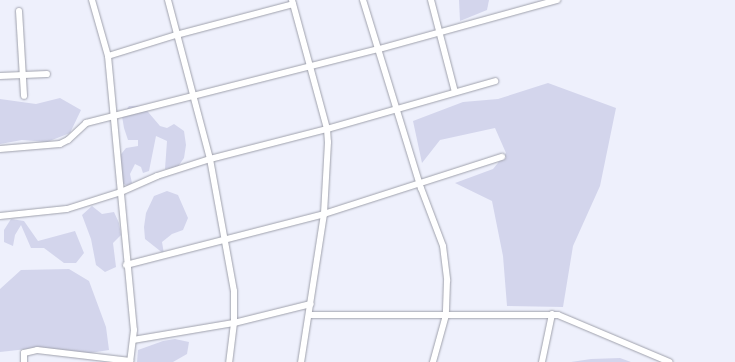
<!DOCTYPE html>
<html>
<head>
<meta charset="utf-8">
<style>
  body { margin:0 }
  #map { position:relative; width:735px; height:362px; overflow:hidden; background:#eef0fc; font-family:"Titillium Web",sans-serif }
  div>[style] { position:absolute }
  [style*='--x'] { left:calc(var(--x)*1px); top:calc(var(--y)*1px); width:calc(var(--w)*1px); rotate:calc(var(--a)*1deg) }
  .green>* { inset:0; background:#d3d5ec }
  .roads { filter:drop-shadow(0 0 1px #9fa1ac) drop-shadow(0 0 1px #9fa1ac) }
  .minor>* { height:6px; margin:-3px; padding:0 3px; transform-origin:3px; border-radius:3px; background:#fff }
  span { translate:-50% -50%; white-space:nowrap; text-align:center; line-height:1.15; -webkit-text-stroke:4px #fefefe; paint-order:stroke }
</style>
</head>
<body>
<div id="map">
  <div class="green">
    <i style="clip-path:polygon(459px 0,489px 0,487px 10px,460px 21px)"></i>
    <i style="clip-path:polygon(548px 83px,616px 108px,600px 186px,573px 246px,563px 307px,507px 306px,503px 256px,492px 201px,455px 183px,493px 169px,506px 153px,495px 128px,440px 140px,422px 163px,413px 121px,463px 102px,498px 99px)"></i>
    <i style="clip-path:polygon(60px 98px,81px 110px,70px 133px,47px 142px,22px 140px,0 144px,0 99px,36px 104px)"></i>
    <i style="clip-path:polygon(129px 106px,143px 106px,160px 126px,167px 128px,174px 124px,184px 131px,186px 145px,184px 158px,177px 168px,165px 169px,167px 141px,156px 136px,149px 171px,143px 173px,141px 167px,135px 164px,130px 174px,132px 183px,127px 186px,121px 182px,118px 158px,126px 148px,138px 146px,138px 140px,128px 140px,124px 128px,122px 116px)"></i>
    <i style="clip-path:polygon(167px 191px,178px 195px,188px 218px,183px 230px,172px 234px,162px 242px,164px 254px,145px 239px,144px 227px,146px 213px,154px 196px)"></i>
    <i style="clip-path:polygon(92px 206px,102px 214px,114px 212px,119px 223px,121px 235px,113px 243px,116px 267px,105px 272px,96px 265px,91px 239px,82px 215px)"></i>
    <i style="clip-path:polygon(11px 219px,24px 221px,38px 241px,75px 231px,84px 253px,76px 263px,64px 263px,44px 248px,31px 248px,21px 225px,15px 235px,13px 246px,4px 242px,4px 230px)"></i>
    <i style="clip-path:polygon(69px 269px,89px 281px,106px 327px,109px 350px,84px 354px,36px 348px,0 352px,0 289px,21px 270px)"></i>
    <i style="clip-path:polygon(175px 339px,189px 342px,187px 354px,173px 362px,137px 362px,138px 350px,163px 341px)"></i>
    <i style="clip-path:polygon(620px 358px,631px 362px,571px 362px,591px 359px)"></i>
  </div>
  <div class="roads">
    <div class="minor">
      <i style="--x:92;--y:0;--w:58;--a:74.1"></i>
      <i style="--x:108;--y:56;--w:275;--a:84.6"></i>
      <i style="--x:134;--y:330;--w:32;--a:97"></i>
      <i style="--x:168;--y:0;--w:164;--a:75.2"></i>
      <i style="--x:210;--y:159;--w:134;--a:79.7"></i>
      <i style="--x:234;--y:291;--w:32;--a:90"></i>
      <i style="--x:234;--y:323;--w:39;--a:97"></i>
      <i style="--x:292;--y:0;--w:134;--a:74.8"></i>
      <i style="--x:327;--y:129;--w:13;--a:86"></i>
      <i style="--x:328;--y:142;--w:72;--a:93.2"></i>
      <i style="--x:324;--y:214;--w:150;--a:98.8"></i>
      <i style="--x:363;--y:0;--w:197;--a:72.9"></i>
      <i style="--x:421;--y:188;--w:62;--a:69.2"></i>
      <i style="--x:443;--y:246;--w:35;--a:83"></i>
      <i style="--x:447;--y:281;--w:34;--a:92"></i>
      <i style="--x:446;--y:315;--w:49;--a:105.5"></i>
      <i style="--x:431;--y:0;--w:95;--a:75.4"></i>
      <i style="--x:19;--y:11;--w:85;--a:86.6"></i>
      <i style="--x:108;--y:56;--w:71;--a:-17.2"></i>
      <i style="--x:176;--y:35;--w:121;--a:-14.8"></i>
      <i style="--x:0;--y:76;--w:47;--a:-2.4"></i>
      <i style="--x:0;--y:149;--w:60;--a:-4.8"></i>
      <i style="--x:60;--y:144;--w:9;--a:-27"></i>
      <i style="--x:68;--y:140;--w:25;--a:-43"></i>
      <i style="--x:86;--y:123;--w:302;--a:-14.2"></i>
      <i style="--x:379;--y:49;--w:185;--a:-15.4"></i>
      <i style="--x:0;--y:216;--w:67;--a:-6"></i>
      <i style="--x:67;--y:209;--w:57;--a:-17.5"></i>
      <i style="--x:121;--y:192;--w:39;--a:-24"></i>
      <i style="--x:157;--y:176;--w:56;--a:-17.8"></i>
      <i style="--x:210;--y:159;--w:121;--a:-14.4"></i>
      <i style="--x:327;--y:129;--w:175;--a:-15.9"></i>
      <i style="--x:126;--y:265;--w:204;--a:-14.4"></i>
      <i style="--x:324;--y:214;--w:187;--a:-17.8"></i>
      <i style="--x:309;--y:315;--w:249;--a:0"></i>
      <i style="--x:558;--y:315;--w:121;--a:22.9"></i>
      <i style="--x:133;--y:340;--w:102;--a:-9.6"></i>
      <i style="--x:234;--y:323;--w:79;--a:-13.9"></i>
      <i style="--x:24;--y:362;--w:9;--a:-90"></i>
      <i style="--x:24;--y:353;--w:13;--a:-13"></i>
      <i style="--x:37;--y:350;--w:94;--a:6.7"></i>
      <i style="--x:542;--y:362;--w:49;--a:-78.2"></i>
    </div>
  </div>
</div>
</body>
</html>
